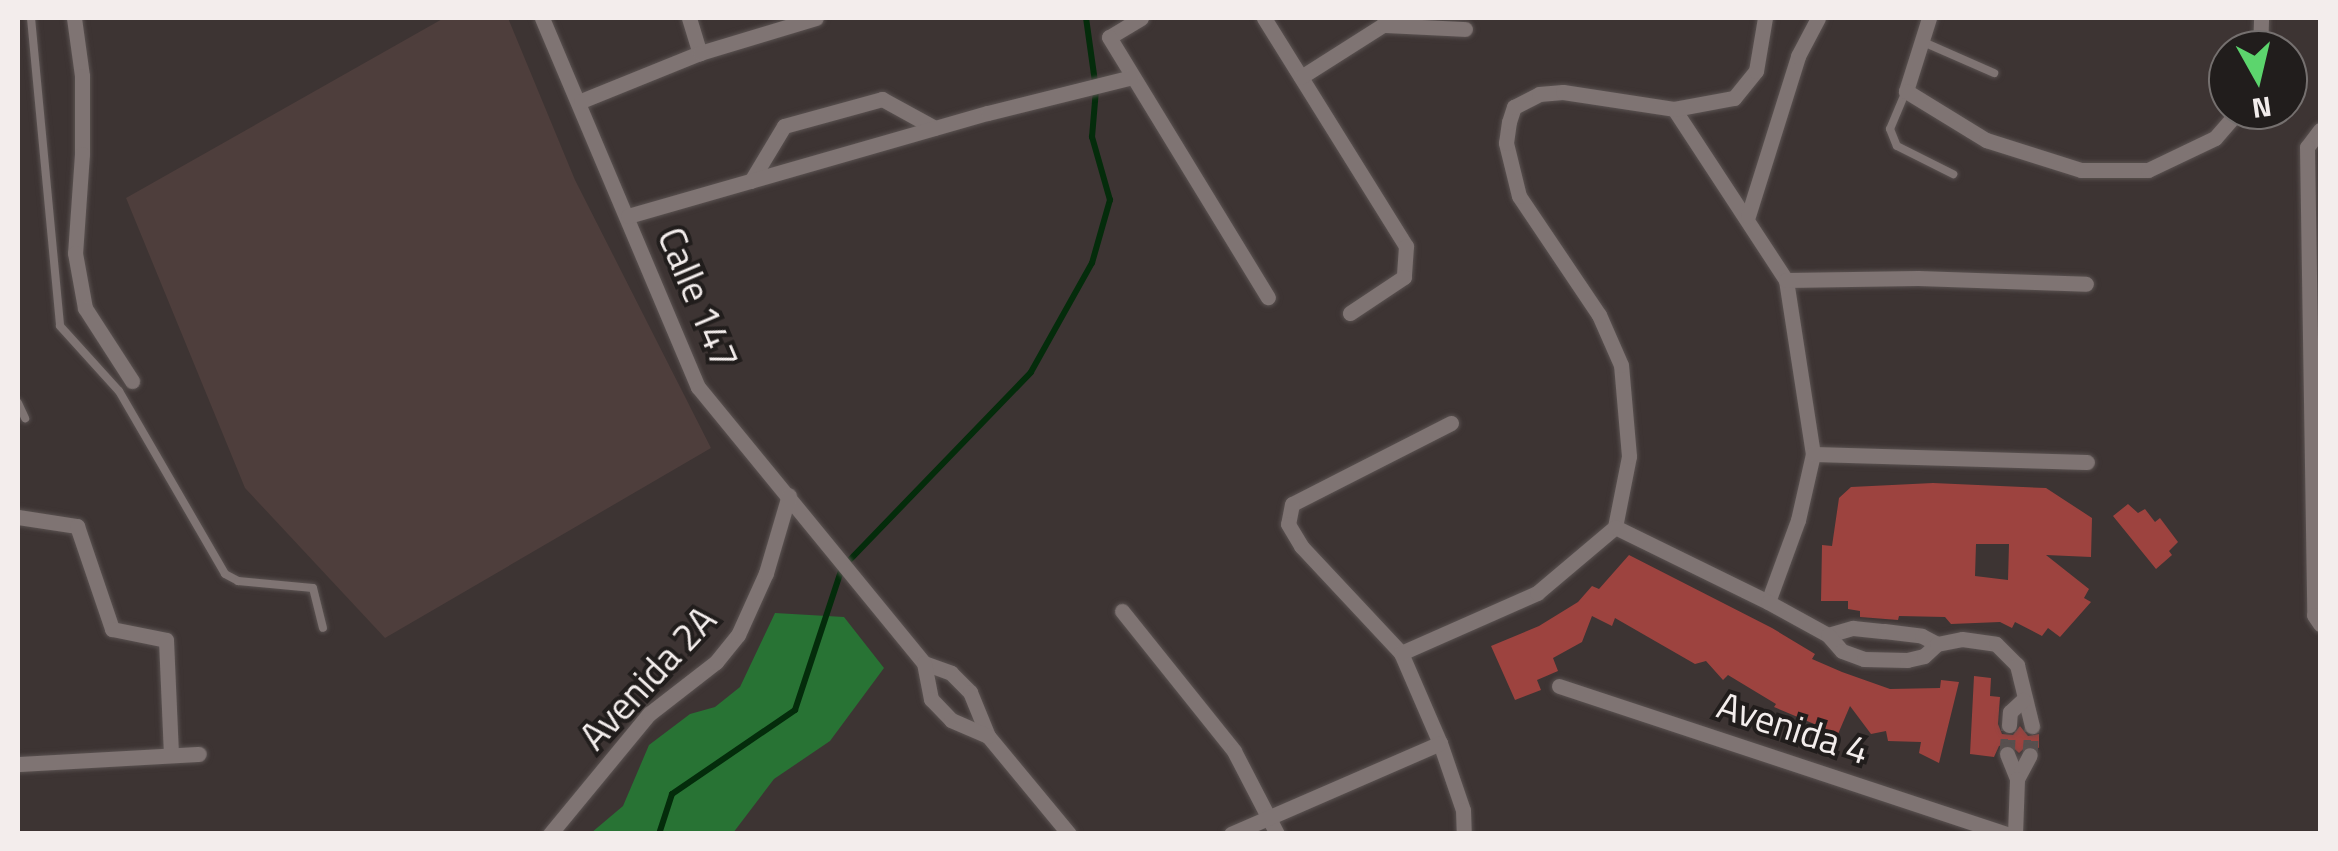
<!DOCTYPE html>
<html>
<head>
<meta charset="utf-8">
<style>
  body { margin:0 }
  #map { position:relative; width:2338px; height:851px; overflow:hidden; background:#3d3433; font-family:"Titillium Web",sans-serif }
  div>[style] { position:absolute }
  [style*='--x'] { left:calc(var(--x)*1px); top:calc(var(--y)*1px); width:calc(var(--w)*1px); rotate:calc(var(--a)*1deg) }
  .built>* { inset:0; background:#4e3e3c }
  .forest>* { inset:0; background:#287334 }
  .stream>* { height:6px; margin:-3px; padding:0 3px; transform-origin:3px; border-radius:3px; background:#042c0b }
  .building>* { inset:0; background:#9d433f }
  .street-tunnel>* { height:15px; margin-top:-7.5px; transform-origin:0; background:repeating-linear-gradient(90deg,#58504f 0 15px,transparent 0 23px) }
  .roads { filter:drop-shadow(0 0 2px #5a5251) drop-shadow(0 0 2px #5a5251) }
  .lane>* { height:8px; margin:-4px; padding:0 4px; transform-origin:4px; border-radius:4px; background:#7f7473 }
  .street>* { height:15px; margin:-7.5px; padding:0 7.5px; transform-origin:7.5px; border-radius:7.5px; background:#7f7473 }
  span { translate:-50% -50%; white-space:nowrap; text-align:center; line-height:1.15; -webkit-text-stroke:8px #211d1c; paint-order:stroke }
  .street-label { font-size:38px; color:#f3edec }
  .frame { position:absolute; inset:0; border:20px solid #f3edec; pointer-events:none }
  .north { position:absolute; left:2208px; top:30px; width:100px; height:100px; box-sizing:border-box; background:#211d1c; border:2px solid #75706f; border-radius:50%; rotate:172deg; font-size:28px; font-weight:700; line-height:40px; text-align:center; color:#f3edec }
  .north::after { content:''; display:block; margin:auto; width:35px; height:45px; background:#5cd56d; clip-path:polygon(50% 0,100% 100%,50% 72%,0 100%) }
</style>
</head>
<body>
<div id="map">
  <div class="built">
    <i style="clip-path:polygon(444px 18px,508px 18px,575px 180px,711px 448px,385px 638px,245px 488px,126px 198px)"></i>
  </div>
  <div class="forest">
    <i style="clip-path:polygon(775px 613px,844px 617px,884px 668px,830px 741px,774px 779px,733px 833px,591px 833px,623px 806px,649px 745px,690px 714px,715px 707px,740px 687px)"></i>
  </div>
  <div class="stream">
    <i style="--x:659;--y:834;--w:42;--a:-72"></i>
    <i style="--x:672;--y:794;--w:149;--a:-34.3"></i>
    <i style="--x:795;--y:710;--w:150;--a:-71.7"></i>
    <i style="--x:842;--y:568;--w:272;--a:-46"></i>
    <i style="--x:1031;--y:372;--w:125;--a:-60.8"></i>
    <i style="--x:1092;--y:263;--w:66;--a:-74.1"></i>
    <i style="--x:1110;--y:200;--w:66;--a:-105.9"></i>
    <i style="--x:1092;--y:137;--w:48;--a:-85.2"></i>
    <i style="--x:1096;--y:89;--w:72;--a:-98"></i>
  </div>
  <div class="building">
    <i style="clip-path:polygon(evenodd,1933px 483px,2046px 488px,2092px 518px,2091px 557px,2046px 555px,2089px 589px,2084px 598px,2091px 602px,2060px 637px,2048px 628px,2042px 636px,2015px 622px,2012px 628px,2000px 622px,1951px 624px,1945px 617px,1899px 616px,1898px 620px,1860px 617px,1860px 611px,1848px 609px,1848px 601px,1821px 601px,1822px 545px,1832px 546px,1839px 498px,1851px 487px,1933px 483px,1976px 544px,2009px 544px,2008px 580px,1975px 576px,1976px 544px)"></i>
    <i style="clip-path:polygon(2128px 504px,2138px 513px,2145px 509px,2155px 522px,2160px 518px,2178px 542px,2169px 551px,2172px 555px,2156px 569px,2113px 516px)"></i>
    <i style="clip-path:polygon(1629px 555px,1772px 628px,1815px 654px,1812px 659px,1842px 672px,1890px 689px,1940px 688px,1941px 680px,1959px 682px,1939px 763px,1919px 753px,1921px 742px,1888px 741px,1886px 731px,1871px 734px,1850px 706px,1838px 734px,1774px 707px,1776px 704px,1728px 675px,1723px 680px,1706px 661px,1695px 664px,1615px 618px,1612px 626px,1592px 616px,1582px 642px,1553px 658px,1558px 671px,1537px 680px,1541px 690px,1515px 700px,1491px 646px,1539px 626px,1578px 602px,1592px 586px,1599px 589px)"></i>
    <i style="clip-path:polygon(1974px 676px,1991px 678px,1990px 696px,2000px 697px,1998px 724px,2002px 734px,2013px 735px,2020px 726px,2028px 736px,2039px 734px,2039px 748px,2029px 744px,2019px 753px,2008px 743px,1999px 746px,1994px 757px,1970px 754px)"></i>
  </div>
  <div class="street-tunnel">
    <i style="--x:2007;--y:754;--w:29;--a:-86"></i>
    <i style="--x:2030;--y:755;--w:29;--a:-86"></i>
  </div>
  <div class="roads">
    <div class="lane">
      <i style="--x:31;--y:18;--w:309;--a:84.6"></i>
      <i style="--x:60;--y:326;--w:88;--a:47.8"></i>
      <i style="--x:119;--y:391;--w:211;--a:59.9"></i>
      <i style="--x:225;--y:574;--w:15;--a:28"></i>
      <i style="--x:238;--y:581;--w:75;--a:5.3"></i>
      <i style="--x:313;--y:588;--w:41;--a:76"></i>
      <i style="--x:1921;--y:41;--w:80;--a:23.7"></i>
      <i style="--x:1906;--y:91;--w:41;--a:112.8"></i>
      <i style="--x:1890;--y:129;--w:18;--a:68"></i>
      <i style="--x:1897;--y:146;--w:63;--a:26.6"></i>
      <i style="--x:18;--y:403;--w:17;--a:65"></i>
    </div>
    <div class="street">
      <i style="--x:74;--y:18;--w:59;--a:82.1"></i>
      <i style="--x:82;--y:76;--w:78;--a:90"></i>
      <i style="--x:82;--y:154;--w:99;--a:94"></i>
      <i style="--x:75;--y:253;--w:56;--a:79.7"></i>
      <i style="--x:85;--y:308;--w:87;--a:57.2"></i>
      <i style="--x:542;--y:18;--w:401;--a:67.1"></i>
      <i style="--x:698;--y:387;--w:357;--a:50.7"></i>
      <i style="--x:689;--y:18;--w:37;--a:73"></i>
      <i style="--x:1141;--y:18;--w:37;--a:149"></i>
      <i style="--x:1109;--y:37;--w:305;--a:58.6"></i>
      <i style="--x:1264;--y:18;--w:269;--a:58.1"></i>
      <i style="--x:1406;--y:246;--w:31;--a:94"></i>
      <i style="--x:1404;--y:277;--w:65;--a:146.3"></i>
      <i style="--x:1929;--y:18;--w:77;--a:107.5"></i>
      <i style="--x:1906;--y:91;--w:94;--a:31.5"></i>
      <i style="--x:1986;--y:140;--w:100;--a:17.5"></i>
      <i style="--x:2081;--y:170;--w:67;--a:0"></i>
      <i style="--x:2148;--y:170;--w:74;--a:-25.5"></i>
      <i style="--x:2215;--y:138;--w:37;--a:-49"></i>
      <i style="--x:2260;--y:50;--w:32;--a:-88"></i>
      <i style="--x:1301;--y:77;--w:97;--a:-32.4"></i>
      <i style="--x:1383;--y:25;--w:82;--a:2.8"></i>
      <i style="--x:581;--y:101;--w:128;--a:-22"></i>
      <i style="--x:700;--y:53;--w:121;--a:-16.8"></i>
      <i style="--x:1674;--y:109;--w:204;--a:56.8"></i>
      <i style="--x:1786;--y:280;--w:176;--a:81.2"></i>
      <i style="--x:1813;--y:454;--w:68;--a:102.8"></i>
      <i style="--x:1798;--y:520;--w:87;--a:110.1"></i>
      <i style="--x:2320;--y:130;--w:21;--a:127"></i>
      <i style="--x:2307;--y:147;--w:468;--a:89.1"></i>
      <i style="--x:2314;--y:615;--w:11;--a:56"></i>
      <i style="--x:751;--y:181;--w:64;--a:-59"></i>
      <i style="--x:784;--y:126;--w:102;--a:-15.4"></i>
      <i style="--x:882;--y:99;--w:60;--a:28.7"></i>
      <i style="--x:628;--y:216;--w:374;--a:-16"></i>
      <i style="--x:988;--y:113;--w:148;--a:-14"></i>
      <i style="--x:1748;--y:216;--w:168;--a:-72.6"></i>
      <i style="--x:1798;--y:56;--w:43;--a:-62.2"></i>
      <i style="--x:1786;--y:280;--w:132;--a:-0.9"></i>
      <i style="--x:1918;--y:278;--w:168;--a:2"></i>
      <i style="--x:1451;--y:423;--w:178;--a:153"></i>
      <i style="--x:1292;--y:504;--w:20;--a:101"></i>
      <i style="--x:1288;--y:524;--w:26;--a:59"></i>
      <i style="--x:1301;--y:546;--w:146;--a:46.9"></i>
      <i style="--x:1401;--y:653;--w:98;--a:66.6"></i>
      <i style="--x:1440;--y:743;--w:71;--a:71.1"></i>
      <i style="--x:1463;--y:810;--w:24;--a:88"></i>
      <i style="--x:1813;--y:454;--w:274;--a:1.7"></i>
      <i style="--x:18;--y:517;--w:60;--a:8.7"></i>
      <i style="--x:77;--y:526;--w:109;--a:71.2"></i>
      <i style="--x:112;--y:629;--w:55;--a:11.5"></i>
      <i style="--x:166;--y:640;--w:115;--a:87.5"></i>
      <i style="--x:1615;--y:527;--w:72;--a:-78.8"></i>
      <i style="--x:1629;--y:456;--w:91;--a:-95"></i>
      <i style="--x:1621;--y:365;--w:55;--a:-113.7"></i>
      <i style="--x:1599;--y:315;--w:143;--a:-123.9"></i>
      <i style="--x:1519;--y:196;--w:55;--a:-103.8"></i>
      <i style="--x:1506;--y:143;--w:21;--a:-82"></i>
      <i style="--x:1509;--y:122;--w:16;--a:-72"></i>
      <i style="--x:1514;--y:107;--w:28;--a:-27"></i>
      <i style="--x:1539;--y:94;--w:24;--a:-5"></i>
      <i style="--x:1563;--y:92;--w:112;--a:8.7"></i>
      <i style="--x:1674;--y:109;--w:61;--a:-10.4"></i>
      <i style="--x:1734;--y:98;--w:35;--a:-51"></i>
      <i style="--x:1756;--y:71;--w:54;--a:-80.4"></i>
      <i style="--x:1122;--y:611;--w:179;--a:51.3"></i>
      <i style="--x:1234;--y:751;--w:93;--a:62.6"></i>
      <i style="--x:1828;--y:635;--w:26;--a:-16"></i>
      <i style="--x:1853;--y:628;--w:31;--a:6"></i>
      <i style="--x:1884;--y:631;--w:38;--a:7"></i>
      <i style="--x:1922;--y:636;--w:17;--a:28"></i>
      <i style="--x:1401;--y:653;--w:149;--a:-23.8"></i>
      <i style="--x:1537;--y:593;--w:102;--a:-40.2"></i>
      <i style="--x:1615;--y:527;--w:170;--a:26.1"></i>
      <i style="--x:1768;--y:602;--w:68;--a:28.8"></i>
      <i style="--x:1828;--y:635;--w:21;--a:49"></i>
      <i style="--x:1842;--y:651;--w:23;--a:20"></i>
      <i style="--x:1864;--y:659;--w:43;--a:1.3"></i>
      <i style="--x:1907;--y:660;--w:17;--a:-13"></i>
      <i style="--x:1924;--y:656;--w:18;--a:-43"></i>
      <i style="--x:1937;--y:644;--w:25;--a:-11"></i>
      <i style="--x:1962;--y:639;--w:34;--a:8"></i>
      <i style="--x:1996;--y:644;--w:30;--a:45"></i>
      <i style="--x:2017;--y:665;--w:63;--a:76.2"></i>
      <i style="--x:924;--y:663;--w:29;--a:20"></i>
      <i style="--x:951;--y:673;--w:27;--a:45"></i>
      <i style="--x:970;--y:692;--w:48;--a:67.8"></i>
      <i style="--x:988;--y:736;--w:127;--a:50.4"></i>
      <i style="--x:924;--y:663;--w:37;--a:79"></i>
      <i style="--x:931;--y:699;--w:29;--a:46"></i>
      <i style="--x:951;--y:720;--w:40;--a:23.4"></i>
      <i style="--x:1559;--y:686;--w:471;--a:18.3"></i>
      <i style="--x:2009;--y:725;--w:13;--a:-86"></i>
      <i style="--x:2010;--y:712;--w:18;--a:-43"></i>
      <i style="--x:2007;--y:754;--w:27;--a:68"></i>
      <i style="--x:18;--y:764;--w:181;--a:-3.2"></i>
      <i style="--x:2017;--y:779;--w:27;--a:-62"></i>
      <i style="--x:550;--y:834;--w:156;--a:-50.5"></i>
      <i style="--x:649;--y:714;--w:85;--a:-37.8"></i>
      <i style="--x:716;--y:662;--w:35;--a:-51"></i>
      <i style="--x:738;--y:635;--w:68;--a:-65.7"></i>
      <i style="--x:766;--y:573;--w:81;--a:-73.6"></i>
      <i style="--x:1231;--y:834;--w:228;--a:-23.5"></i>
      <i style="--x:2015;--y:834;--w:55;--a:-87.9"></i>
    </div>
  </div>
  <div class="street-label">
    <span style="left:698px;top:298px;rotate:67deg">Calle 147</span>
    <span style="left:648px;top:678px;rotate:-47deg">Avenida 2A</span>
    <span style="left:1793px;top:728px;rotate:18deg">Avenida 4</span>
  </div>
  <div class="frame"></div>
  <div class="north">N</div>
</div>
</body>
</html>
